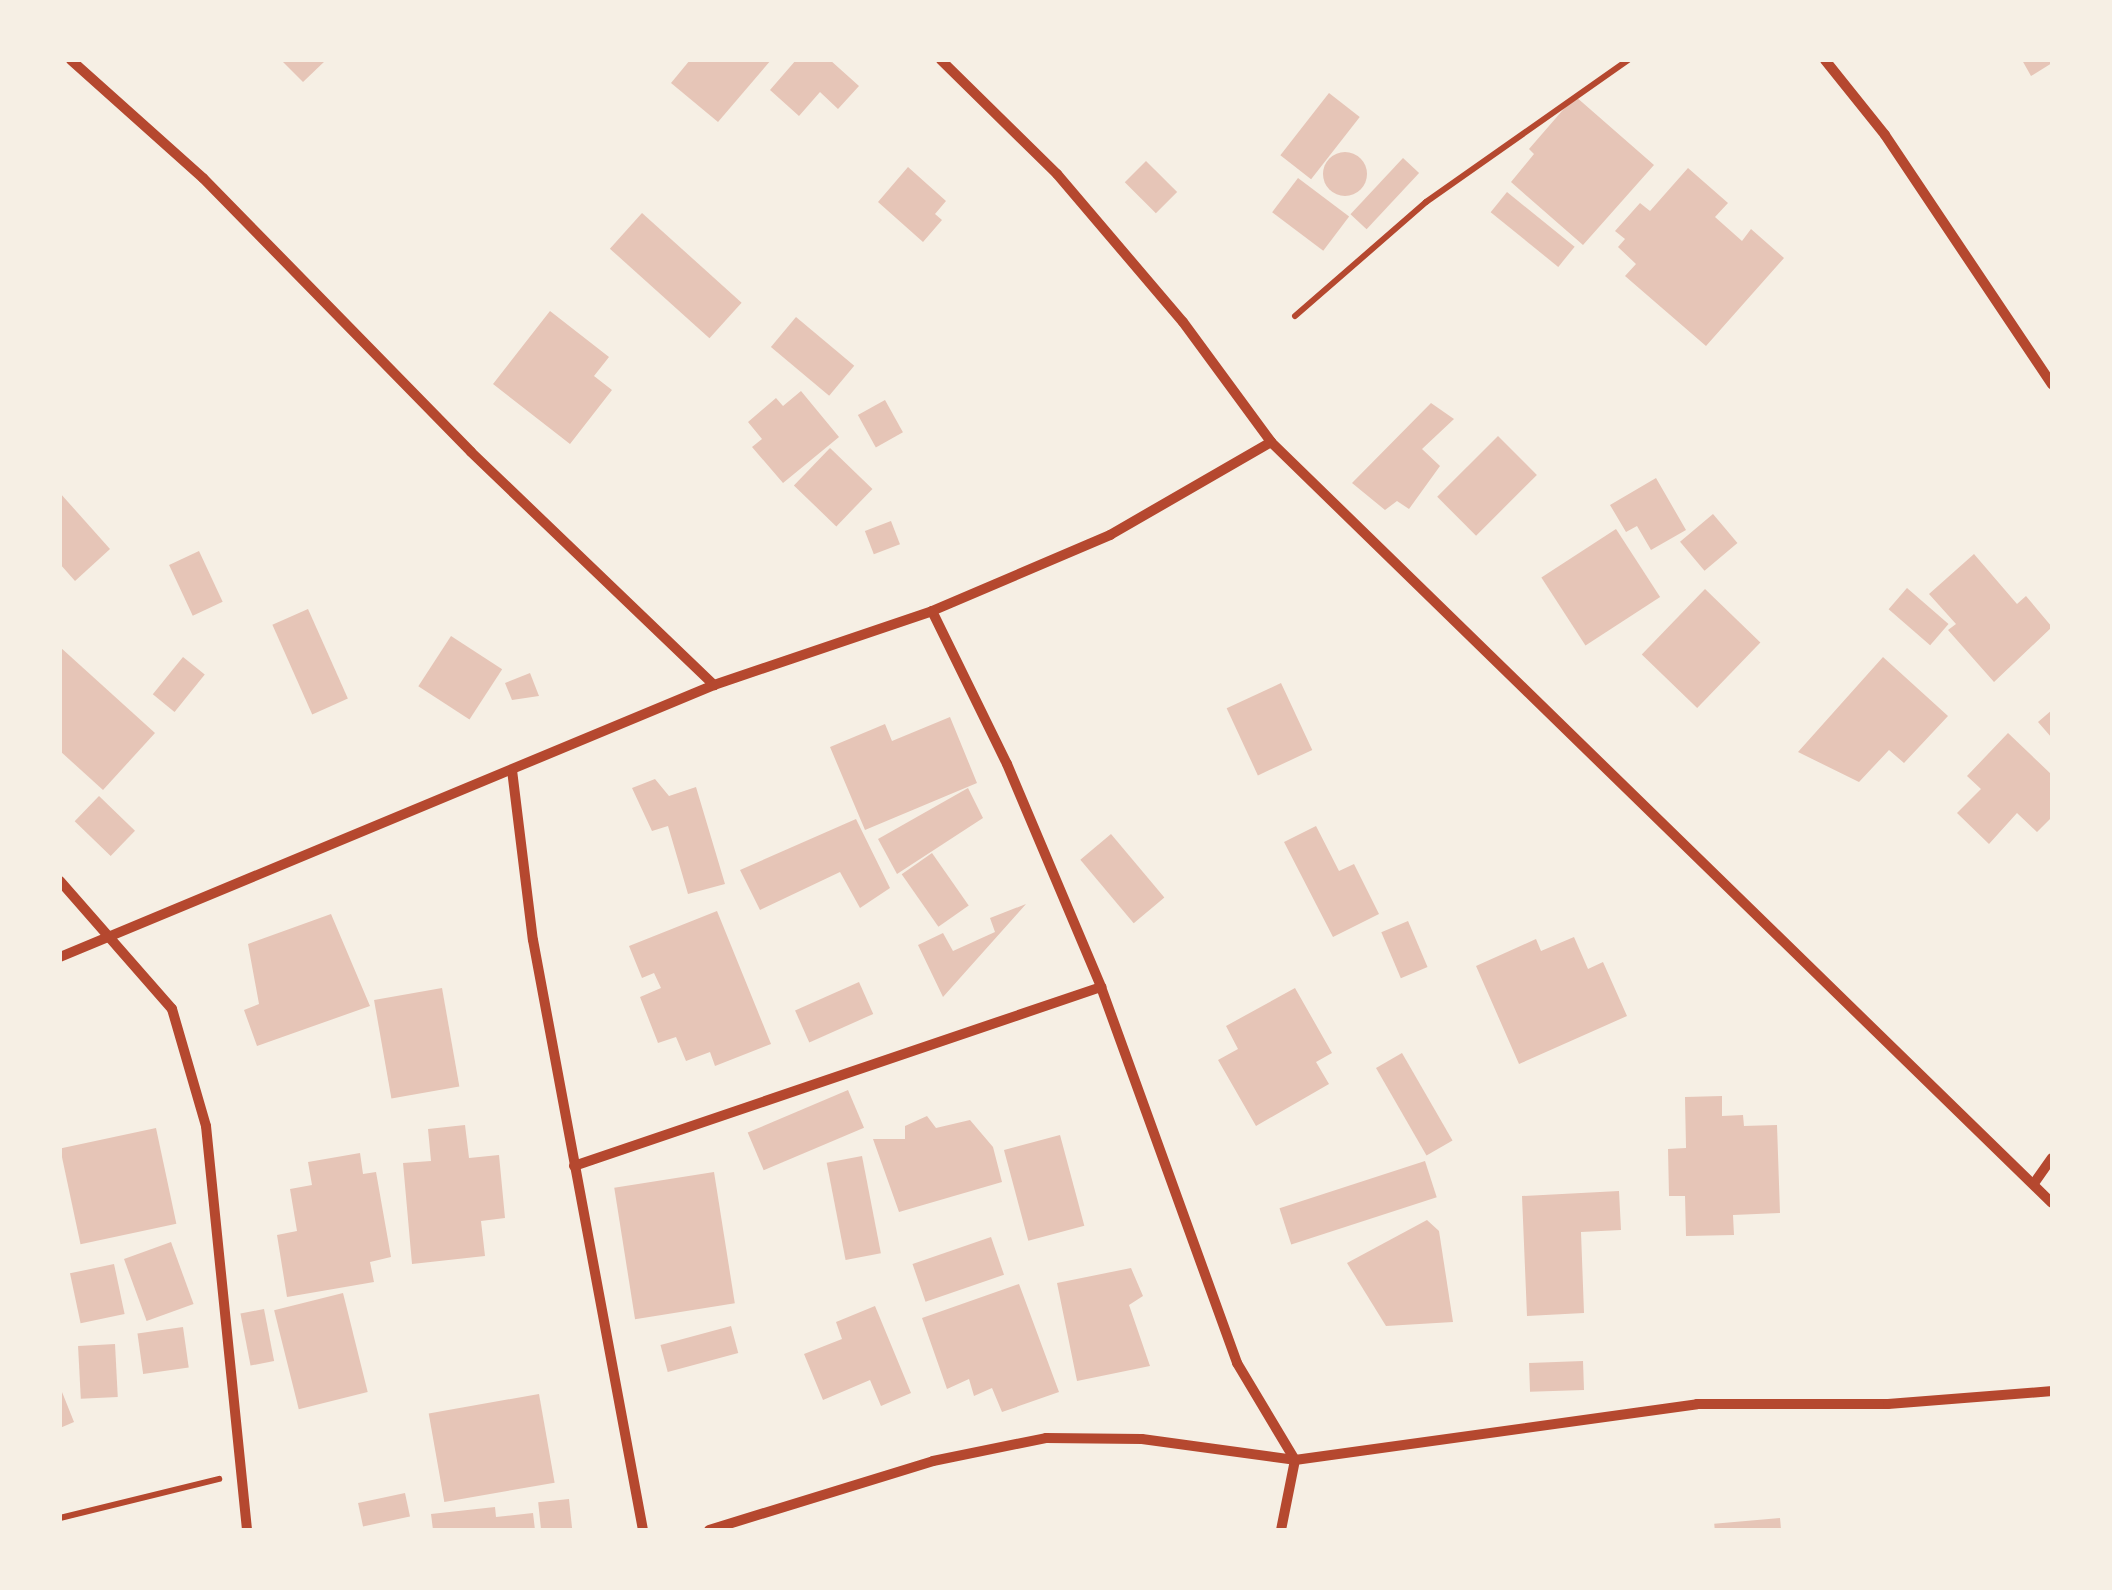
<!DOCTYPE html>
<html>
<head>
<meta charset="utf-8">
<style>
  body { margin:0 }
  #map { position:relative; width:2112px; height:1590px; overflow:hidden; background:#f6efe4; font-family:"DejaVu Sans",sans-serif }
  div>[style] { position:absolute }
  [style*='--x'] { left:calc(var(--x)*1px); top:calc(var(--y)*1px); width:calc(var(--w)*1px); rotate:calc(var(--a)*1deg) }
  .building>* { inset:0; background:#e6c5b7; transform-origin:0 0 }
  .round { border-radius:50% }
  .path>* { height:6px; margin:-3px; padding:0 3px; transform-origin:3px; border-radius:3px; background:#b5482f }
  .minor>* { height:10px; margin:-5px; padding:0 5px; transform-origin:5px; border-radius:5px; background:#b5482f }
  span { translate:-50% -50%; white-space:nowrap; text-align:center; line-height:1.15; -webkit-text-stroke:9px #f6efe4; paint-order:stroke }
  .frame { position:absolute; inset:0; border:62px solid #f6efe4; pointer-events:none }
</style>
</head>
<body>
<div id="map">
  <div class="building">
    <i style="clip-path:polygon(281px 60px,326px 60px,303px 82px)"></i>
    <i style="clip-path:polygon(690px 60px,771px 60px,718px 122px,671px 83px)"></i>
    <i style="clip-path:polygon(796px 60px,830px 60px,859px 86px,838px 109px,820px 92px,799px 116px,770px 90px)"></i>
    <i style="clip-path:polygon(2022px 60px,2052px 60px,2052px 63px,2031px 76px)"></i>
    <i style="left:1329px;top:93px;width:39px;height:79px;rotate:38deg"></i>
    <i style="clip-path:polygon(1575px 96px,1654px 165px,1583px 245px,1511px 182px,1534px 154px,1529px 149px)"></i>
    <i class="round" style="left:1323px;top:152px;width:44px;height:44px"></i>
    <i style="left:1403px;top:158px;width:22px;height:77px;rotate:43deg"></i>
    <i style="left:1146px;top:161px;width:44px;height:30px;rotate:45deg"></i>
    <i style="clip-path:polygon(908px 167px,946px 201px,935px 214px,942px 220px,923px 242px,878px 202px)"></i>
    <i style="clip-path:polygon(1688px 168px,1728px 203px,1715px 217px,1742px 241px,1751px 229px,1784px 258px,1706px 346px,1625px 276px,1636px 264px,1618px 247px,1625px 239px,1615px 231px,1640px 203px,1650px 211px)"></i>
    <i style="left:1298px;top:178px;width:64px;height:43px;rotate:37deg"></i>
    <i style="left:1507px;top:192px;width:87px;height:26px;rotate:39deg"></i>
    <i style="left:642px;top:213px;width:134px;height:48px;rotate:42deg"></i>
    <i style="clip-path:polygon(550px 311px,609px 357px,594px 376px,612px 390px,570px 444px,493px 384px)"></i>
    <i style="left:796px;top:317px;width:76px;height:39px;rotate:40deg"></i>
    <i style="clip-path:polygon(801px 391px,839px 437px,783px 483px,752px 447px,762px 439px,748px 422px,776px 398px,783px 406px)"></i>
    <i style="left:885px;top:400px;width:37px;height:31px;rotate:61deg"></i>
    <i style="clip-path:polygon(1431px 403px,1454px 419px,1422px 449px,1440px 466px,1409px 509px,1397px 501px,1385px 510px,1352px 483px)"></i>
    <i style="left:1498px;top:436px;width:55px;height:86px;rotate:45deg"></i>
    <i style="left:830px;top:448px;width:59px;height:52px;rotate:44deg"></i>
    <i style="clip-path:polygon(1656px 478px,1686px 530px,1651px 550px,1637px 526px,1626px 532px,1610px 505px)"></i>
    <i style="clip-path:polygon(60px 493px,110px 549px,75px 581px,60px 564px)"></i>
    <i style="left:1713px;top:514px;width:38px;height:43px;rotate:50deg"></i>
    <i style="left:891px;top:521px;width:25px;height:28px;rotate:69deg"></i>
    <i style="left:1616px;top:529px;width:81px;height:89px;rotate:57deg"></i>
    <i style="left:199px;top:551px;width:56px;height:33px;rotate:65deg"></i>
    <i style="clip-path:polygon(1974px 554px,2017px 604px,2026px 596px,2052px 627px,1994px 682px,1948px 630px,1956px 624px,1929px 594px)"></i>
    <i style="left:1907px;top:588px;width:55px;height:28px;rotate:41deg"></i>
    <i style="left:1705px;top:589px;width:77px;height:91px;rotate:44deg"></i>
    <i style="left:308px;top:609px;width:98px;height:39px;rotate:66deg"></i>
    <i style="left:451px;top:636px;width:61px;height:60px;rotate:33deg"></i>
    <i style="clip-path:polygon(60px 647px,155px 733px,103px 790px,60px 751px)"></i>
    <i style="left:183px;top:657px;width:28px;height:48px;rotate:39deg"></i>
    <i style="clip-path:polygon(1883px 657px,1948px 716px,1904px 763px,1889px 750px,1859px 782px,1798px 752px)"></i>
    <i style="clip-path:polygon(530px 673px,539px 696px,512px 700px,505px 683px)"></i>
    <i style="left:1281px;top:683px;width:74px;height:60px;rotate:65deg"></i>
    <i style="clip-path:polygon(2052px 710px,2052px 738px,2038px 722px)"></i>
    <i style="clip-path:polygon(950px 717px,977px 783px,865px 830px,830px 747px,885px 724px,892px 741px)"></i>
    <i style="clip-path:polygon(2008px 733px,2052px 775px,2052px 817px,2037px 832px,2017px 813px,1989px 844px,1957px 813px,1981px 789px,1967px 776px)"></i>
    <i style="clip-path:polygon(655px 779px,669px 796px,696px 787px,725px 884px,688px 894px,668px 826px,652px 831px,632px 788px)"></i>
    <i style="clip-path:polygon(968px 788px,983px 818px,897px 874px,878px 839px)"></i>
    <i style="left:99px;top:796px;width:50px;height:35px;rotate:44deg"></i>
    <i style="clip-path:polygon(856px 819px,890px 888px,860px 908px,840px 872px,760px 910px,740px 870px)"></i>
    <i style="clip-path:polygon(1316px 826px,1339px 871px,1354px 864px,1379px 914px,1333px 937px,1284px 842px)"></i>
    <i style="left:1111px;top:834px;width:83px;height:40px;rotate:50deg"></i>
    <i style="left:932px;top:853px;width:64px;height:37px;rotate:55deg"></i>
    <i style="clip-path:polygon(1026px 904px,943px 997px,918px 945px,943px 933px,953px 951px,995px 932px,990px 918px)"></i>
    <i style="clip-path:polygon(717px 911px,771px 1044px,715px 1066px,710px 1052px,686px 1061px,676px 1037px,658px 1043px,640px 997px,661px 988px,654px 973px,642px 978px,629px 946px)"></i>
    <i style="clip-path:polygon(331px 914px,370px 1006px,257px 1046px,244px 1010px,259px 1004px,248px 944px)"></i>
    <i style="left:1408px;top:921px;width:50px;height:29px;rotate:67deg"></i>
    <i style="clip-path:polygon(1574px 937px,1588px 969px,1603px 962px,1627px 1016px,1519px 1064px,1476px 966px,1536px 939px,1541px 951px)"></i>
    <i style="left:859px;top:982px;width:35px;height:70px;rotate:66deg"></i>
    <i style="left:442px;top:988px;width:100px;height:69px;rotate:80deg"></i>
    <i style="clip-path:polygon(1295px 988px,1332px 1053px,1316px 1062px,1329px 1084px,1256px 1126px,1218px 1060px,1238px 1049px,1226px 1026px)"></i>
    <i style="left:1402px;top:1053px;width:101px;height:30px;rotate:60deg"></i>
    <i style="left:848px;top:1090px;width:41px;height:109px;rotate:67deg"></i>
    <i style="clip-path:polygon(1722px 1096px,1722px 1116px,1743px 1115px,1744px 1126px,1777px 1125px,1780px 1213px,1733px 1215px,1734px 1235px,1686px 1236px,1685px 1196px,1669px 1196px,1668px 1149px,1686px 1148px,1685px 1097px)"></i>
    <i style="clip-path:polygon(927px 1116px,936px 1128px,970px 1120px,993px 1147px,1002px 1182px,899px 1212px,873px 1139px,905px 1139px,905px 1126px)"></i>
    <i style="clip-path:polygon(465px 1125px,469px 1158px,499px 1155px,505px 1218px,481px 1221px,485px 1256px,412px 1264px,403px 1163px,431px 1161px,428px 1129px)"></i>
    <i style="left:156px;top:1128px;width:98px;height:98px;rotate:78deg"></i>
    <i style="left:1060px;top:1135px;width:94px;height:58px;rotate:75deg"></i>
    <i style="clip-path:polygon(360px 1153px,363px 1174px,376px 1172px,391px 1257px,370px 1262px,374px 1282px,287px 1297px,277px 1235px,297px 1231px,290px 1189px,312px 1185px,308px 1162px)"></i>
    <i style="left:862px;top:1156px;width:99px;height:36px;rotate:79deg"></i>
    <i style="left:1425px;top:1161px;width:38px;height:153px;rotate:72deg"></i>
    <i style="left:714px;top:1172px;width:133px;height:101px;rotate:81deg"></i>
    <i style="clip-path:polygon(1619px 1191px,1621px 1230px,1581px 1232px,1584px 1313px,1527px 1316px,1522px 1196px)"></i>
    <i style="clip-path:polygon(1427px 1220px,1439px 1231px,1453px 1322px,1386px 1326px,1347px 1263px)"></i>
    <i style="left:991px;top:1237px;width:40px;height:83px;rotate:71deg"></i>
    <i style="left:171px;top:1242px;width:66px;height:50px;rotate:70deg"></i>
    <i style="left:114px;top:1264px;width:51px;height:45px;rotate:78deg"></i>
    <i style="clip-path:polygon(1131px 1268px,1143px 1296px,1129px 1305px,1150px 1366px,1077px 1381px,1057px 1283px)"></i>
    <i style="clip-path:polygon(1019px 1284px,1059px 1392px,1002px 1412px,992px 1388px,974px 1396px,969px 1379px,947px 1389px,922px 1318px)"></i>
    <i style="left:343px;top:1293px;width:102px;height:71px;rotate:76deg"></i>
    <i style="clip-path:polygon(875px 1306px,911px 1393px,881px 1406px,870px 1380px,823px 1400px,804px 1354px,842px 1339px,836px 1322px)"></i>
    <i style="left:264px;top:1309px;width:53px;height:24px;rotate:79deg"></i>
    <i style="left:731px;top:1326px;width:28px;height:73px;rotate:75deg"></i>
    <i style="left:183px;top:1327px;width:41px;height:46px;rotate:82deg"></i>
    <i style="left:115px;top:1344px;width:53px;height:37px;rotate:87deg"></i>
    <i style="left:1583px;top:1361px;width:29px;height:54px;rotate:88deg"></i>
    <i style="clip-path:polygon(60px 1387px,74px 1422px,60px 1428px)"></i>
    <i style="left:539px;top:1394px;width:90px;height:112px;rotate:80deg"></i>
    <i style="left:405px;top:1493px;width:24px;height:48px;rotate:78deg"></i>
    <i style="left:569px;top:1499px;width:31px;height:31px;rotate:84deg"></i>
    <i style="clip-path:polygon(495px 1507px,496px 1517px,533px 1513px,535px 1530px,433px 1530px,431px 1514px)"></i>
    <i style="left:1780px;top:1518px;width:12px;height:66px;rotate:85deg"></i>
  </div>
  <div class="path">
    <i style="--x:1295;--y:316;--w:174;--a:-41"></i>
    <i style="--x:1426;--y:202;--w:247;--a:-35.1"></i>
    <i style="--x:60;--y:1518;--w:164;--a:-13.8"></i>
  </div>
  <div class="minor">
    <i style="--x:71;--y:60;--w:177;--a:41.8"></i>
    <i style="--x:203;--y:178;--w:383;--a:45.6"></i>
    <i style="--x:471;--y:452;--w:337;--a:43.8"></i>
    <i style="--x:941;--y:60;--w:163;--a:44.5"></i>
    <i style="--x:1057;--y:174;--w:194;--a:49.6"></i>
    <i style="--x:1183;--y:322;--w:149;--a:53.7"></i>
    <i style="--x:1271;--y:442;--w:1090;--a:44.26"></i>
    <i style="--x:1825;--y:60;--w:96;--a:51.3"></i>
    <i style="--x:1885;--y:135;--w:300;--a:56.2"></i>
    <i style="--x:932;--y:611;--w:170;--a:63.9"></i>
    <i style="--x:1007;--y:764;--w:242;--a:67.1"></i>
    <i style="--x:1101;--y:987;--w:400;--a:70.1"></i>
    <i style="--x:1237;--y:1363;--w:113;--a:59.1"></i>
    <i style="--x:1295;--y:1460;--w:71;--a:101.3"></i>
    <i style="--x:512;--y:770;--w:171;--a:83"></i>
    <i style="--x:533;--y:940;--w:600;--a:79.44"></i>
    <i style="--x:60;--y:881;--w:170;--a:48.8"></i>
    <i style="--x:172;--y:1009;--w:122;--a:73.8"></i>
    <i style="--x:206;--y:1126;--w:406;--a:84.2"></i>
    <i style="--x:60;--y:957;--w:708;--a:-22.58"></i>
    <i style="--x:714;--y:685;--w:230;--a:-18.7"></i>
    <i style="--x:932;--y:611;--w:194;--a:-23.1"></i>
    <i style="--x:1110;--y:535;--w:186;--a:-30"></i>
    <i style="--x:574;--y:1166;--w:557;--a:-18.76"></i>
    <i style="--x:2035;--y:1182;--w:29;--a:-55"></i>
    <i style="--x:709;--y:1530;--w:234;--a:-17.1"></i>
    <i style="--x:933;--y:1461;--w:115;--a:-11.5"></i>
    <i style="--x:1046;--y:1438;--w:96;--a:0.6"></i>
    <i style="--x:1142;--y:1439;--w:154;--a:7.8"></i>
    <i style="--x:1295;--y:1460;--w:406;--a:-7.9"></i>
    <i style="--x:1697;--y:1404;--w:191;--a:0"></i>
    <i style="--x:1888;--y:1404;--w:165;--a:-4.5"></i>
  </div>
  <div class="frame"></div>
</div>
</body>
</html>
